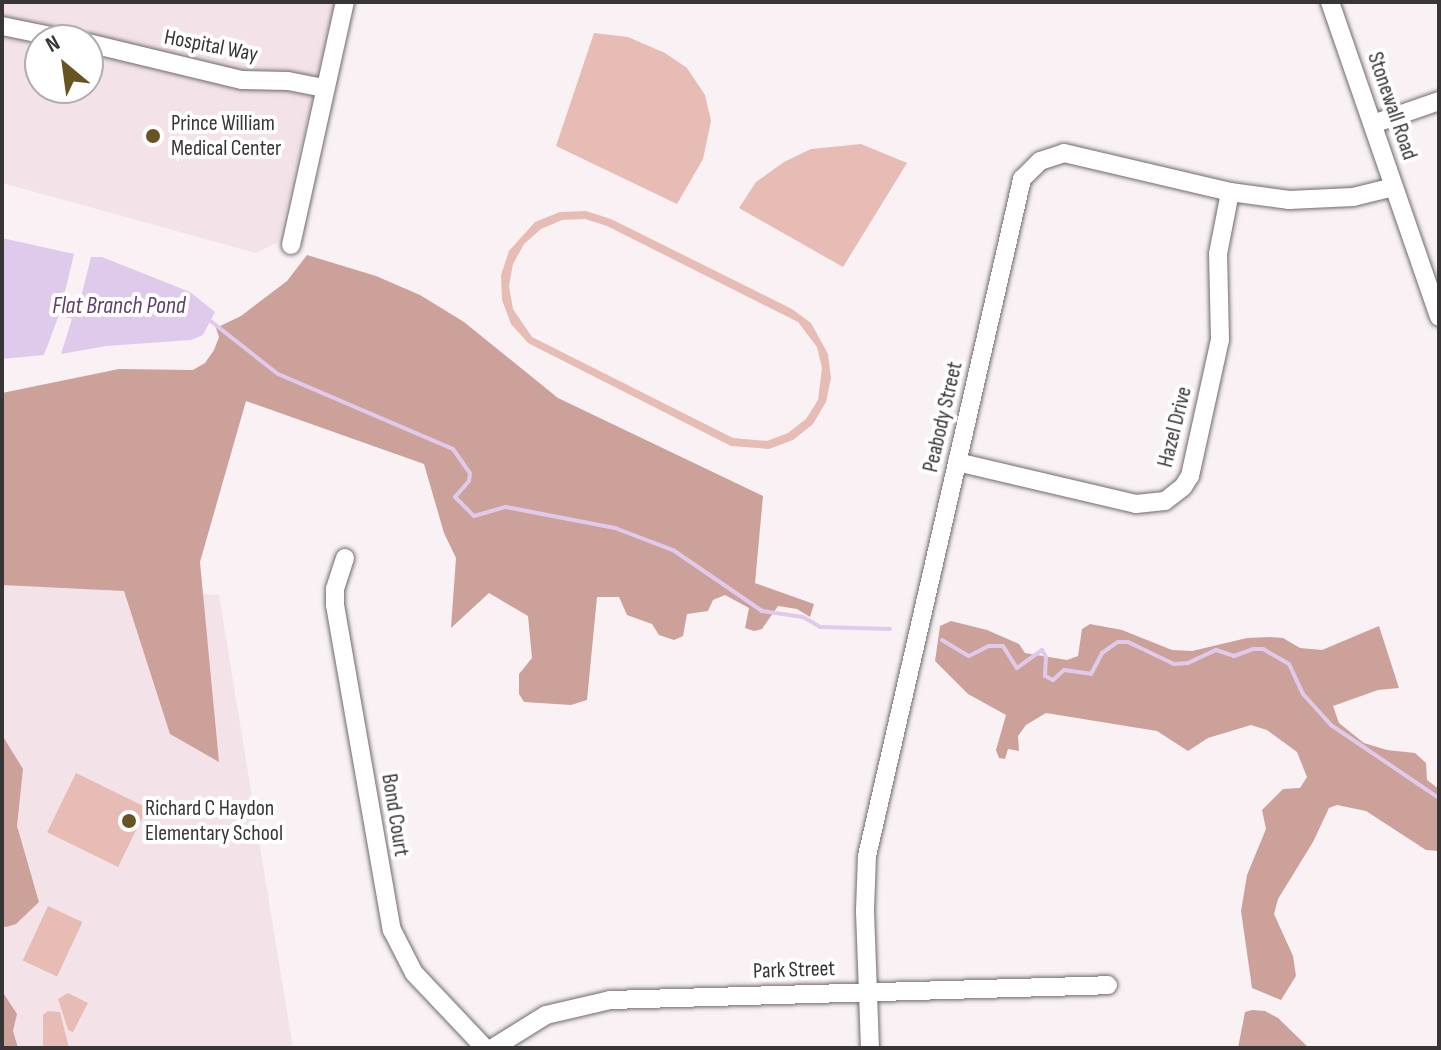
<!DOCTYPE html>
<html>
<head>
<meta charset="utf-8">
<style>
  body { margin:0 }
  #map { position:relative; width:1441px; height:1050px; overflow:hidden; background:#f9f1f4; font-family:"Sofia Sans Condensed",sans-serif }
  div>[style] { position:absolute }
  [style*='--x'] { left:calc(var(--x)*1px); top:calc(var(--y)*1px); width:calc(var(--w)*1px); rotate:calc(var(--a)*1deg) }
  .built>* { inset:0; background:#f3e3e9 }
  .green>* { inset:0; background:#e6bcb5; transform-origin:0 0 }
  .forest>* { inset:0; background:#cca19a }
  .water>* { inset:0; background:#dfcaec }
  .stream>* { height:4px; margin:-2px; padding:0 2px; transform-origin:2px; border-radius:2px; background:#dfcaec }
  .roads { filter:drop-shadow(0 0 2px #716b6d) drop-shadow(0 0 2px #716b6d) }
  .minor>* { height:18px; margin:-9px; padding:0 9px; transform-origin:9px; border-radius:9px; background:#fff }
  .dots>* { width:22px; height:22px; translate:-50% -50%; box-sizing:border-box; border:4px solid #fff; border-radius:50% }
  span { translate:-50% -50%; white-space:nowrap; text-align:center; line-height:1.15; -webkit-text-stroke:8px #fff; paint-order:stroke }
  .street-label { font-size:22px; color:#383537 }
  .poi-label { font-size:22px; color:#383537 }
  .left { translate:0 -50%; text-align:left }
  .water-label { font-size:24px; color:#5e406e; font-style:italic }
  .frame { position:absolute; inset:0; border:4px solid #383537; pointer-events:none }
  .north { position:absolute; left:24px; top:24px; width:80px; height:80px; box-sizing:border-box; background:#fff; border:2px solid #afaeaf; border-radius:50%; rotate:331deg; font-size:22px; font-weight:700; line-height:32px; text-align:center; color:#383537 }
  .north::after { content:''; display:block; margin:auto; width:28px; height:36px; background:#685322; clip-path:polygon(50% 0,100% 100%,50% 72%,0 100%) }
</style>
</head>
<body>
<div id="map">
  <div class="built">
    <i style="clip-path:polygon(evenodd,2px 2px,335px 2px,278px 242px,256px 253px,2px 183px,2px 2px,40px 40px,88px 40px,88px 88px,40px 88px,40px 40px)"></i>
    <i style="clip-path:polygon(2px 578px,219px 595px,293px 1048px,2px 1048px)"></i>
  </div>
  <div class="green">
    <i style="clip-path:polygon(594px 33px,628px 37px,665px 53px,687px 68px,705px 95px,711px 121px,703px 159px,677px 204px,556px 146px)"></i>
    <i style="clip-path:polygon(861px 144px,907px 163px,843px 267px,739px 208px,756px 182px,784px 162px,811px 149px)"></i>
    <i style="clip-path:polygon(evenodd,586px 211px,611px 219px,792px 309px,811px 323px,828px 354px,831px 378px,826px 402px,813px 424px,793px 440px,769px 449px,731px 446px,528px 343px,511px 324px,502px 300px,501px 275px,509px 251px,535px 222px,560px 212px,586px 211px,585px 219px,607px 226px,798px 322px,817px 347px,822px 368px,818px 400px,806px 419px,788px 433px,767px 441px,733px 438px,532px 337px,513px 309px,509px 286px,513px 264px,524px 244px,541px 229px,562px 220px,585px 219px)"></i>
    <i style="left:76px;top:773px;width:79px;height:66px;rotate:26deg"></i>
    <i style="left:48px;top:906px;width:38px;height:60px;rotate:25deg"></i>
    <i style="clip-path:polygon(68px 993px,88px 1003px,73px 1032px,68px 1030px,58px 999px)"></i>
    <i style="clip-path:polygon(48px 1011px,60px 1012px,69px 1048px,43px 1048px,43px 1015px)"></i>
  </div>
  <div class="forest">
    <i style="clip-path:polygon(307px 255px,376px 276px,420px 295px,464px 322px,558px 398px,763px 496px,755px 583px,814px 604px,810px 617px,797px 609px,778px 606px,762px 629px,754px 631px,745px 628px,749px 608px,725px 595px,713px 600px,708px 611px,687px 614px,683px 636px,674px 640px,659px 635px,652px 624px,627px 615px,619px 597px,597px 597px,587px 700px,571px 705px,524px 702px,519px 694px,519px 674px,532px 658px,528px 616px,489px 593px,451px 628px,456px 558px,444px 533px,424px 464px,246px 401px,200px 562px,219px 762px,170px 734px,124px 591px,2px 585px,2px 393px,119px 369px,193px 370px,205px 363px,214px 350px,219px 337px,216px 328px,241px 316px,287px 281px)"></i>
    <i style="clip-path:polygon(951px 621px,987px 630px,1019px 644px,1025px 653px,1067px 660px,1078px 656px,1082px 629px,1090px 624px,1122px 630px,1172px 650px,1192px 651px,1247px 638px,1270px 637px,1283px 638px,1300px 648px,1322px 650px,1379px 626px,1399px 688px,1378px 690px,1333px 706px,1339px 723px,1364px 743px,1387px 750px,1415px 753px,1426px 763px,1427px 780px,1439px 789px,1439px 851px,1426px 850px,1366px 811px,1337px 805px,1329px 808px,1313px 842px,1278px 899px,1274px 914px,1293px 956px,1296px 976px,1281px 1000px,1252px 988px,1241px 911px,1247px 875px,1266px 829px,1262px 810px,1283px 789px,1300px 788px,1307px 777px,1297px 752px,1267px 730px,1251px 725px,1208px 738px,1188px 751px,1157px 731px,1046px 713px,1026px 725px,1018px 736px,1019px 751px,1008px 749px,1005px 759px,999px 758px,996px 750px,1006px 715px,968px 694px,935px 661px,940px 626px)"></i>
    <i style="clip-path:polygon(2px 735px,23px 769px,17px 826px,39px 902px,16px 924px,6px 927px,2px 926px)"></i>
    <i style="clip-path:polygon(2px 991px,17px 1014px,13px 1031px,18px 1048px,2px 1048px)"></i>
    <i style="clip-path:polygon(1252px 1010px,1265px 1011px,1278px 1018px,1309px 1048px,1238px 1048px,1245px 1012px)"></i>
  </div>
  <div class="water">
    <i style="clip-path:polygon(2px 238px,74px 254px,63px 300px,79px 305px,91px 257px,102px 257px,190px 292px,215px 312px,203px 335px,191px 340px,106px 346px,61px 354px,72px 319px,59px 315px,44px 355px,2px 359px)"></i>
  </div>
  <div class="stream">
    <i style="--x:208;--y:319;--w:89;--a:38.2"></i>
    <i style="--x:278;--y:374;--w:190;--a:23.2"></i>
    <i style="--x:453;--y:449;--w:29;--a:55"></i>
    <i style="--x:470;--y:473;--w:8;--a:97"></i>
    <i style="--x:469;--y:481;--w:21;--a:131"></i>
    <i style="--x:455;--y:497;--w:27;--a:45"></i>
    <i style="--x:474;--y:516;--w:33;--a:-16"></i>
    <i style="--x:506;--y:507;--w:111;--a:10.9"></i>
    <i style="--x:615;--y:528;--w:62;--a:20.8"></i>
    <i style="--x:673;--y:550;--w:108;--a:34.4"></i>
    <i style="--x:762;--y:611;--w:41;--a:8.3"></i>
    <i style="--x:803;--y:617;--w:20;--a:30"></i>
    <i style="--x:820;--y:627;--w:70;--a:1.6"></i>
    <i style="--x:942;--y:640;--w:31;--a:31"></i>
    <i style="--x:969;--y:656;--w:22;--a:-27"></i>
    <i style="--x:989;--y:646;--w:14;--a:0"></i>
    <i style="--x:1003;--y:646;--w:26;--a:58"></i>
    <i style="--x:1017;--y:668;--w:31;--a:-36"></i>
    <i style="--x:1042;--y:650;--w:8;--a:60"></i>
    <i style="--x:1046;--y:657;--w:19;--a:93"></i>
    <i style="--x:1045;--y:676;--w:9;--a:27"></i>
    <i style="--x:1053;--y:680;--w:15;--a:-42"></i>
    <i style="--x:1064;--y:670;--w:27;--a:8"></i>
    <i style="--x:1091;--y:674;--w:24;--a:-62"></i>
    <i style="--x:1102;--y:653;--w:19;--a:-35"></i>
    <i style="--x:1118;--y:642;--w:10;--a:0"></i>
    <i style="--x:1128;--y:642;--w:51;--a:25.6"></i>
    <i style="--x:1174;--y:664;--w:14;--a:-4"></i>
    <i style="--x:1188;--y:663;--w:31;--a:-25"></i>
    <i style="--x:1216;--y:650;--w:19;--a:18"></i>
    <i style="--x:1234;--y:656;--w:20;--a:-20"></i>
    <i style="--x:1253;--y:649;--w:10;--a:0"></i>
    <i style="--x:1263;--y:649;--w:30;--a:30"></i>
    <i style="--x:1289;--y:664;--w:33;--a:65"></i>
    <i style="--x:1303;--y:694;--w:42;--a:47.9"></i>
    <i style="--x:1331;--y:725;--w:130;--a:34.1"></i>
  </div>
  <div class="roads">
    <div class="minor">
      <i style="--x:1330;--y:2;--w:333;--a:70.9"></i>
      <i style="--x:2;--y:26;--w:70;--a:11.5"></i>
      <i style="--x:88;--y:43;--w:158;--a:13.5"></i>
      <i style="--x:242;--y:80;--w:46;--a:1.2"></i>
      <i style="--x:288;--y:81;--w:38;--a:11"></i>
      <i style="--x:1373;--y:124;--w:70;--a:-19.2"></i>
      <i style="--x:291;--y:245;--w:249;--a:-77.5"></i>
      <i style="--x:957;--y:462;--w:184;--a:13.2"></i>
      <i style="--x:1136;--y:504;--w:29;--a:-6"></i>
      <i style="--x:1165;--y:501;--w:23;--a:-38"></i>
      <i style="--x:1183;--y:487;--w:13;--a:-58"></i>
      <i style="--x:1190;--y:476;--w:139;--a:-77.6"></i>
      <i style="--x:1220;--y:340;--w:86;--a:-91.3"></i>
      <i style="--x:1218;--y:254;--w:63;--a:-79"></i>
      <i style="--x:345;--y:558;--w:33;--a:108"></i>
      <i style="--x:335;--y:589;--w:16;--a:90"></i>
      <i style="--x:335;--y:605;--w:330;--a:80.1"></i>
      <i style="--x:392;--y:930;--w:48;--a:62.9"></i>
      <i style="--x:414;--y:973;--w:103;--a:46.6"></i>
      <i style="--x:493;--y:1048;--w:62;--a:-31.9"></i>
      <i style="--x:546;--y:1015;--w:66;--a:-13.2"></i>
      <i style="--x:610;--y:1000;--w:498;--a:-1.7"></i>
      <i style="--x:870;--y:1048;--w:138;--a:-92.1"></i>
      <i style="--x:865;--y:910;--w:54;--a:-87.9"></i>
      <i style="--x:867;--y:856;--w:695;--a:-77.1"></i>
      <i style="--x:1022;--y:179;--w:25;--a:-45"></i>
      <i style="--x:1040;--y:161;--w:25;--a:-18"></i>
      <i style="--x:1064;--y:153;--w:171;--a:13.2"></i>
      <i style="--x:1230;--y:192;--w:60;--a:7.7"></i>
      <i style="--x:1289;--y:200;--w:64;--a:-2.7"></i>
      <i style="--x:1353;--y:197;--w:42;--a:-13.7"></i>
    </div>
  </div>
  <div class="dots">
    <i style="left:153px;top:136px;background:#685322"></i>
    <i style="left:129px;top:821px;background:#685322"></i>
  </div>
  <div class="street-label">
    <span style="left:211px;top:46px;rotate:11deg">Hospital Way</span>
    <span style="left:1392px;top:106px;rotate:71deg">Stonewall Road</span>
    <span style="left:943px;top:417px;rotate:-77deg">Peabody Street</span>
    <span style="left:1175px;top:427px;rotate:-76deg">Hazel Drive</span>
    <span style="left:395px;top:815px;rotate:81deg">Bond Court</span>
    <span style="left:794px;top:970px;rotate:-2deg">Park Street</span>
  </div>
  <div class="poi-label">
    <span class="left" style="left:171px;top:136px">Prince William<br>Medical Center</span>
    <span class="left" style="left:145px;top:821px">Richard C Haydon<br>Elementary School</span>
  </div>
  <div class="water-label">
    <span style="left:119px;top:306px">Flat Branch Pond</span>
  </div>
  <div class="frame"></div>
  <div class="north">N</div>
</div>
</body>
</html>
